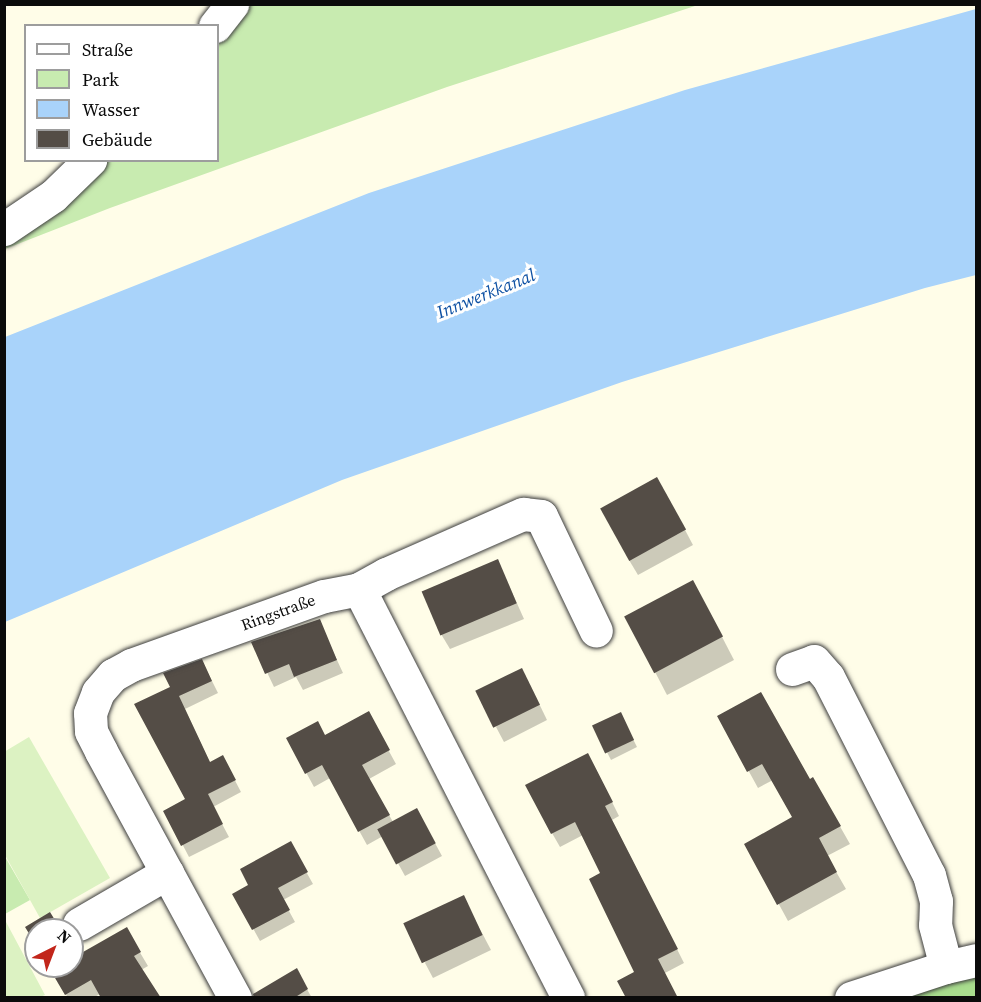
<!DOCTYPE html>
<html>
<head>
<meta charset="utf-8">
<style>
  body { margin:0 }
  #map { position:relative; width:981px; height:1002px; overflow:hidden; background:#fffde8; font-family:"Source Serif 4",serif }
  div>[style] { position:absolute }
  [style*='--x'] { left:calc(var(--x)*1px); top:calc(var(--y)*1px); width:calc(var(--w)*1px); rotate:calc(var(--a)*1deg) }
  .green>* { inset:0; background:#c8ebb0 }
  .forest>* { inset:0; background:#a9dd8e }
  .pitch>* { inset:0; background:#dcf2c2 }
  .water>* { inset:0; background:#a9d3fa }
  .shadow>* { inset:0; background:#0003 }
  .building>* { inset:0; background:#544d46; transform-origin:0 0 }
  .roads { filter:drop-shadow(0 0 2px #3e3e3e) drop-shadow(0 0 2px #3e3e3e) }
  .minor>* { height:33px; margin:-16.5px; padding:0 16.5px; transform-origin:16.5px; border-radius:16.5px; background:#fff }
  span { translate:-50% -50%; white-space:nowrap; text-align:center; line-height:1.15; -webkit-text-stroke:6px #fff; paint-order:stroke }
  .street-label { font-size:16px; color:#0b0b0b }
  .water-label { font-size:18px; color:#0d50a3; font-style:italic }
  .frame { position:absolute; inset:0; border:6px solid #0b0b0b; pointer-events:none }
  .legend { position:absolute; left:24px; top:24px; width:195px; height:138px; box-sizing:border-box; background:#fff; border:2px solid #9d9d9d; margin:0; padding:8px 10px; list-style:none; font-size:18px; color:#0b0b0b }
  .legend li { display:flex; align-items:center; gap:12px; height:30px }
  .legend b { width:30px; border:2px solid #9d9d9d }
  .north { position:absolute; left:24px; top:918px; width:60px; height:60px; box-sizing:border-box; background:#fff; border:2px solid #9d9d9d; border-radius:50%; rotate:42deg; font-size:16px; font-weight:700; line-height:24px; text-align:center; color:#0b0b0b }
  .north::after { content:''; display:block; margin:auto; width:21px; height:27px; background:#c2261b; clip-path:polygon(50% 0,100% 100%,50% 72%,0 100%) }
</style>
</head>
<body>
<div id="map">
  <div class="green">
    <i style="clip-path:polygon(246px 5px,698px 5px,447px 87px,110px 208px,5px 249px,5px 236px,102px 161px,218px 160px,218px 38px)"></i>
    <i style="clip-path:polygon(4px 855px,30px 900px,5px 914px,4px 914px)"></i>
  </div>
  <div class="forest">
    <i style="clip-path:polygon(976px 975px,976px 997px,907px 997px)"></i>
  </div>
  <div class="pitch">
    <i style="clip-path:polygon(29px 737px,110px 878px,40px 918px,5px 855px,4px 752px)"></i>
    <i style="clip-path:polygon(5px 920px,45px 995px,40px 997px,5px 997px)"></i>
  </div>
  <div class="water">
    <i style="clip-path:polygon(976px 9px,976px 275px,925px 288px,622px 382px,342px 480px,5px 622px,5px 337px,369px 193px,685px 90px)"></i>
  </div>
  <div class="shadow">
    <i style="clip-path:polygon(666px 494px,693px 545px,638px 575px,629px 560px)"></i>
    <i style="clip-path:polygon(498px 561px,524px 619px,450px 649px,441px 634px)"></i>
    <i style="clip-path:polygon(705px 604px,734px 660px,667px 695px,626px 616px)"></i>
    <i style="clip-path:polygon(319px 621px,343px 673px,303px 690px,296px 677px,274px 687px,253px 643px)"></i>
    <i style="clip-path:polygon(202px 661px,218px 693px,185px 709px,210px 763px,229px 769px,241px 792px,213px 807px,229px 837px,189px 857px,165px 811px,187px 800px,172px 688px)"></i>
    <i style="clip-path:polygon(530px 685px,547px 720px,504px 742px,496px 727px)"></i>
    <i style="clip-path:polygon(368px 713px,396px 764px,369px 779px,393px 822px,417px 810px,442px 856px,405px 876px,383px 836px,367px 845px,330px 778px,314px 787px,288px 739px,325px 737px)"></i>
    <i style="clip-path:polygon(719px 717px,809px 781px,813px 779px,850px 844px,827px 856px,846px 889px,788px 921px,746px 844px,794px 818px,773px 780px,758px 788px)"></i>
    <i style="clip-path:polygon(624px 721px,637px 747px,611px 760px,594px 727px)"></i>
    <i style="clip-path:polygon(595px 768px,619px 816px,612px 820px,684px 963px,665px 973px,636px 972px,602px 874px,583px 835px,560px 847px,552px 833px)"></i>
    <i style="clip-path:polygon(290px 843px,313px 884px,283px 900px,295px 922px,260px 941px,234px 894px,250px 885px)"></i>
    <i style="clip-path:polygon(463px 897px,491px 950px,433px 978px,425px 963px)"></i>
    <i style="clip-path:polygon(126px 929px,148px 966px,93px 998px,68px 998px,50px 966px,72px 966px,72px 953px,75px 958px)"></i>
    <i style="clip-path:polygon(296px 970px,312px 998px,273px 998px)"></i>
  </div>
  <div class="building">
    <i style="left:657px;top:477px;width:60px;height:65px;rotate:61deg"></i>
    <i style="left:498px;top:559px;width:48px;height:83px;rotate:67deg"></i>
    <i style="left:693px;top:580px;width:64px;height:78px;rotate:62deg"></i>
    <i style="clip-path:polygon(320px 619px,337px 660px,294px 677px,289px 664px,265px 674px,251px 642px)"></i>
    <i style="clip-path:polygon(202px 659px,212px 681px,179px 696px,210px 762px,223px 755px,236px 780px,208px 794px,223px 824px,181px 846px,163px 811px,185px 799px,134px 704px,170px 687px,163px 673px)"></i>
    <i style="left:522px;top:668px;width:41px;height:52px;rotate:64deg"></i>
    <i style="clip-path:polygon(761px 692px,810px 779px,813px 777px,841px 826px,819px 838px,837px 872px,777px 905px,744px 844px,792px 817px,762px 764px,747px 772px,717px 716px)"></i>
    <i style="clip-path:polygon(369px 711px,390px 750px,362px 765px,390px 815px,358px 832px,322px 765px,305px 774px,286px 738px,318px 721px,325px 735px)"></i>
    <i style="left:621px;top:712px;width:31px;height:32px;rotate:65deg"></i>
    <i style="clip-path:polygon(588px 753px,613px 802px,605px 806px,678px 949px,658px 959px,678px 998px,626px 998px,617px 981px,634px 972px,589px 879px,600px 873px,575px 822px,551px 834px,525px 785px)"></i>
    <i style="left:417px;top:808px;width:40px;height:45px;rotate:62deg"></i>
    <i style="clip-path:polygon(291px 841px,308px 872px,278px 888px,290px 910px,252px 930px,232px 894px,248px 885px,240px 869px)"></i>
    <i style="left:464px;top:895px;width:44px;height:67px;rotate:65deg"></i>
    <i style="clip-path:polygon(50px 912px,61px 930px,36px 930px,36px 945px,25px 927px)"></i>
    <i style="clip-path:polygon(127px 927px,141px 952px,134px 956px,161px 998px,101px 998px,91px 980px,65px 995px,48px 966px,72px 966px,72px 950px,76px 956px)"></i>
    <i style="clip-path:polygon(297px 968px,308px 989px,294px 998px,254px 998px,253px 994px)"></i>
  </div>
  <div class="roads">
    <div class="minor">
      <i style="--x:215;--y:26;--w:28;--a:-52"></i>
      <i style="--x:4;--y:229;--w:59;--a:-34"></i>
      <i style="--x:53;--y:196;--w:52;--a:-44.2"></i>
      <i style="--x:359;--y:589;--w:31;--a:-29"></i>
      <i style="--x:386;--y:574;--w:150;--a:-23.7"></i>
      <i style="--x:523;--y:514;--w:18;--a:6"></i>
      <i style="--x:541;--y:516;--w:127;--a:64.4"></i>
      <i style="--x:792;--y:669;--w:23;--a:-20"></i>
      <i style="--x:814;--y:661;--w:21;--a:49"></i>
      <i style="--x:828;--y:677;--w:222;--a:63"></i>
      <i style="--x:929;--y:875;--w:27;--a:75"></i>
      <i style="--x:936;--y:901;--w:24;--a:92"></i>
      <i style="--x:935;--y:925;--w:43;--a:75.3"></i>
      <i style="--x:79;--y:924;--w:102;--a:-30.1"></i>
      <i style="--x:235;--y:998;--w:281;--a:-118.5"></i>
      <i style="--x:101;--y:751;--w:22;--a:-117"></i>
      <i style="--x:91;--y:731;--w:18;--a:-93"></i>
      <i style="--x:90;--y:713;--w:22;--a:-69"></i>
      <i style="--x:98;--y:692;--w:23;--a:-49"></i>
      <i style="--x:113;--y:675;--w:21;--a:-29"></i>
      <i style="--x:131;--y:665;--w:205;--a:-19.7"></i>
      <i style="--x:324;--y:596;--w:36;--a:-11"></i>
      <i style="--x:359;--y:589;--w:459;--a:62.9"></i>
      <i style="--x:851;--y:998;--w:100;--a:-18.1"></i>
      <i style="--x:946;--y:967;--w:31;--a:-13"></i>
    </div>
  </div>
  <div class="street-label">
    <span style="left:278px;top:612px;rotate:-20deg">Ringstraße</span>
  </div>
  <div class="water-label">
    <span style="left:486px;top:294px;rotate:-22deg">Innwerkkanal</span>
  </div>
  <div class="frame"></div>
  <ul class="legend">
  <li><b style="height:8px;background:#fff"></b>Straße</li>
  <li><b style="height:16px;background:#c8ebb0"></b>Park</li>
  <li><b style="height:16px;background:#a9d3fa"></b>Wasser</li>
  <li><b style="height:16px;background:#544d46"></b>Gebäude</li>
  </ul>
  <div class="north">N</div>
</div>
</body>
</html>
